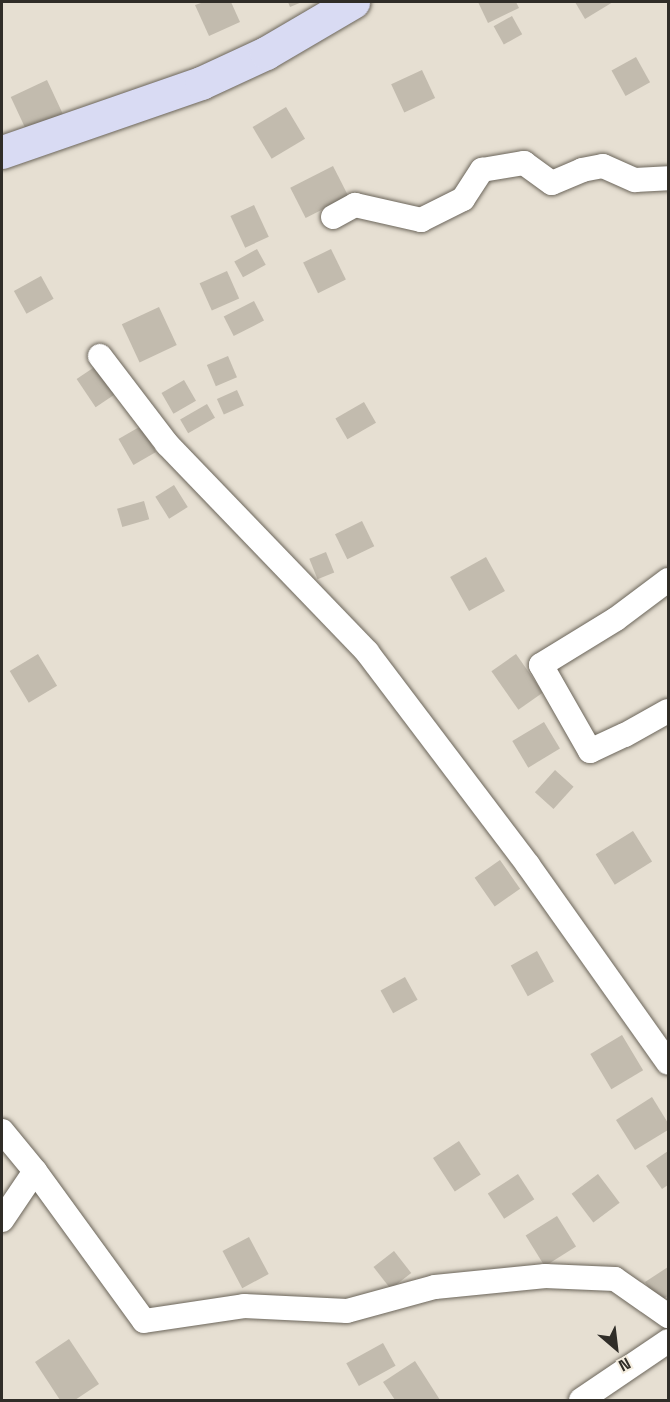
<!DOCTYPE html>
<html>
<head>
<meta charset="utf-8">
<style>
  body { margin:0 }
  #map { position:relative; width:670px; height:1402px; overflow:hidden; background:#e6dfd2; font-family:"Space Grotesk",sans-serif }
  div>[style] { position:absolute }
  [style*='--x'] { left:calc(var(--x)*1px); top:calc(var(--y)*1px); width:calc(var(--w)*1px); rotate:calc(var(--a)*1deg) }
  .building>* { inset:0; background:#c2bbae; transform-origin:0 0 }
  .roads { filter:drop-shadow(0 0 2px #6b655a) drop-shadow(0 0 2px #6b655a) }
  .street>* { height:24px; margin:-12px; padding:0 12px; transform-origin:12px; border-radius:12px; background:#fff }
  .secondary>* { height:33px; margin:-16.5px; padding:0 16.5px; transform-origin:16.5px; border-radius:16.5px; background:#d9dbf3 }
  span { translate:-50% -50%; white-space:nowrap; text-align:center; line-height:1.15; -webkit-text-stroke:5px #f4eddf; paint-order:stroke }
  .frame { position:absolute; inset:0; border:3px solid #302d28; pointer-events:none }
  .north { position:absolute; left:586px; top:1318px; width:60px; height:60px; -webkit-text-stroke:4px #f4eddf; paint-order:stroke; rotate:152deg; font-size:16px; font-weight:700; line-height:24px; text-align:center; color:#302d28 }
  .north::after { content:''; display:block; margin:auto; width:21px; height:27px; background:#302d28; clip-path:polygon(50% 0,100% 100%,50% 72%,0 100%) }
</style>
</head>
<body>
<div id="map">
  <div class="building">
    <i style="clip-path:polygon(204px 2px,231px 2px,240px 22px,209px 36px,195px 5px)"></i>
    <i style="clip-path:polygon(288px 2px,302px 2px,290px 7px)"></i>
    <i style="clip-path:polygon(478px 2px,516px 2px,519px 8px,488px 23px)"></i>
    <i style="clip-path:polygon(575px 2px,613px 2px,585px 19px)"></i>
    <i style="left:512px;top:16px;width:21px;height:21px;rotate:61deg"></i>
    <i style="left:636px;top:57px;width:29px;height:28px;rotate:61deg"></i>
    <i style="left:422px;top:70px;width:31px;height:34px;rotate:65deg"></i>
    <i style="left:47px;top:80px;width:45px;height:40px;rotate:65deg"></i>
    <i style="left:286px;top:107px;width:37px;height:39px;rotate:59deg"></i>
    <i style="left:333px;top:166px;width:34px;height:48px;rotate:63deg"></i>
    <i style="left:254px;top:205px;width:35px;height:26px;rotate:65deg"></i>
    <i style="left:257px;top:249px;width:18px;height:26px;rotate:61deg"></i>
    <i style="left:331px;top:249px;width:34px;height:31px;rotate:64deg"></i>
    <i style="left:227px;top:271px;width:30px;height:30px;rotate:66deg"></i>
    <i style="left:41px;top:276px;width:26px;height:31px;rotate:61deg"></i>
    <i style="left:254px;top:301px;width:22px;height:34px;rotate:63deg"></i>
    <i style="left:159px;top:307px;width:42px;height:41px;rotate:65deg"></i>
    <i style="left:228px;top:356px;width:23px;height:23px;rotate:67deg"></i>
    <i style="left:99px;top:364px;width:34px;height:27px;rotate:56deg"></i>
    <i style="left:184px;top:380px;width:24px;height:26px;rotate:60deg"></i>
    <i style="left:237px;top:390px;width:17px;height:22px;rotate:66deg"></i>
    <i style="left:364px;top:402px;width:24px;height:33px;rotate:60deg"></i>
    <i style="left:207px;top:404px;width:16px;height:31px;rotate:60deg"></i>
    <i style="left:141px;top:426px;width:30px;height:26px;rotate:60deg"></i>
    <i style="left:174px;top:485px;width:26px;height:22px;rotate:58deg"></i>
    <i style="left:144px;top:501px;width:19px;height:28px;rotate:74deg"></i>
    <i style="left:362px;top:521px;width:28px;height:30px;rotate:64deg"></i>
    <i style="left:326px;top:552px;width:22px;height:18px;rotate:68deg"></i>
    <i style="left:486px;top:557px;width:39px;height:41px;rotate:61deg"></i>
    <i style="left:38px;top:654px;width:37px;height:33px;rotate:59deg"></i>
    <i style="left:516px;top:654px;width:47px;height:30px;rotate:55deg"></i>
    <i style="left:544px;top:722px;width:31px;height:37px;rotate:59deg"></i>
    <i style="left:555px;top:770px;width:25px;height:30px;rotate:42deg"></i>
    <i style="left:633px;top:831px;width:36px;height:44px;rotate:58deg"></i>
    <i style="left:500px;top:860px;width:35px;height:31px;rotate:55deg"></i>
    <i style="left:537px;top:951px;width:35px;height:30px;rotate:61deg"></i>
    <i style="left:405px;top:977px;width:26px;height:28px;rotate:61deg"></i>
    <i style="left:622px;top:1035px;width:41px;height:37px;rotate:59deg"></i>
    <i style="clip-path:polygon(652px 1097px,668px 1123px,668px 1130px,635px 1150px,616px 1120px)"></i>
    <i style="left:459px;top:1141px;width:40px;height:31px;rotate:57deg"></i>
    <i style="clip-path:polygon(668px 1151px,668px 1185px,662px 1189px,646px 1166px)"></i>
    <i style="left:518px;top:1174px;width:30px;height:36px;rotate:57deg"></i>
    <i style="left:598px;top:1174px;width:36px;height:33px;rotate:53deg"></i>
    <i style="left:557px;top:1216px;width:36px;height:37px;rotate:58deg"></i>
    <i style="left:249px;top:1237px;width:42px;height:30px;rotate:62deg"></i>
    <i style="left:394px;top:1251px;width:28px;height:26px;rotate:52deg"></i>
    <i style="clip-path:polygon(668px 1267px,668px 1296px,658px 1302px,645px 1282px)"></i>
    <i style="clip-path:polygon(69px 1339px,99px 1384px,75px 1400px,60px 1400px,35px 1362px)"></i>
    <i style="left:383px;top:1343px;width:26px;height:42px;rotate:61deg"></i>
    <i style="clip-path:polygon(415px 1361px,440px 1400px,395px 1400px,383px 1382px)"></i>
  </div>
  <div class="roads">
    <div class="street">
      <i style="--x:333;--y:217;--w:25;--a:-29"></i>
      <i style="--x:355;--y:205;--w:68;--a:12.8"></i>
      <i style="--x:421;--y:220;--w:47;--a:-26.6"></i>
      <i style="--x:463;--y:199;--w:35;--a:-57"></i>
      <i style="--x:482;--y:170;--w:43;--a:-9.5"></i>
      <i style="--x:524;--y:163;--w:34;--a:36"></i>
      <i style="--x:552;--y:183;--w:33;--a:-23"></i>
      <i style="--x:582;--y:170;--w:21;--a:-11"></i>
      <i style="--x:603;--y:166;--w:35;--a:24"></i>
      <i style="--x:635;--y:180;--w:33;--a:-3"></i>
      <i style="--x:100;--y:356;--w:111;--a:52.7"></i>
      <i style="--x:167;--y:444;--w:289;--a:46.1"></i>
      <i style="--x:367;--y:652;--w:267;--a:52.9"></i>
      <i style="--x:528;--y:865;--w:242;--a:54.7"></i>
      <i style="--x:668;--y:580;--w:65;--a:143.1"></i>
      <i style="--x:616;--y:619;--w:88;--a:148.5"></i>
      <i style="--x:541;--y:665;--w:99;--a:60.3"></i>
      <i style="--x:590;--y:751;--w:38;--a:-25"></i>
      <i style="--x:625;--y:735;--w:49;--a:-29.2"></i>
      <i style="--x:2;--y:1131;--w:52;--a:50.5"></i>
      <i style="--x:35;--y:1171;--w:185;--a:54"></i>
      <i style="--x:144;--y:1321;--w:101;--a:-8.5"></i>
      <i style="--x:244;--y:1306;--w:103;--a:2.8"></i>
      <i style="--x:347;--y:1311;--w:91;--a:-15.3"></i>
      <i style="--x:435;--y:1287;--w:111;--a:-5.7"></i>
      <i style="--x:545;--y:1276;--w:70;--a:2.5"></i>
      <i style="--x:615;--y:1279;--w:65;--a:34.9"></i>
      <i style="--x:2;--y:1220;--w:59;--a:-56"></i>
      <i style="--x:581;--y:1400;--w:105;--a:-34.1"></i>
    </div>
    <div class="secondary">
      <i style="--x:2;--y:152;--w:211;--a:-19.1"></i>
      <i style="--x:201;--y:83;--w:72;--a:-24.8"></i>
      <i style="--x:266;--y:53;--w:101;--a:-30.4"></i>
    </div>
  </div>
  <div class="frame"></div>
  <div class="north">N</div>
</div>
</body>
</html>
